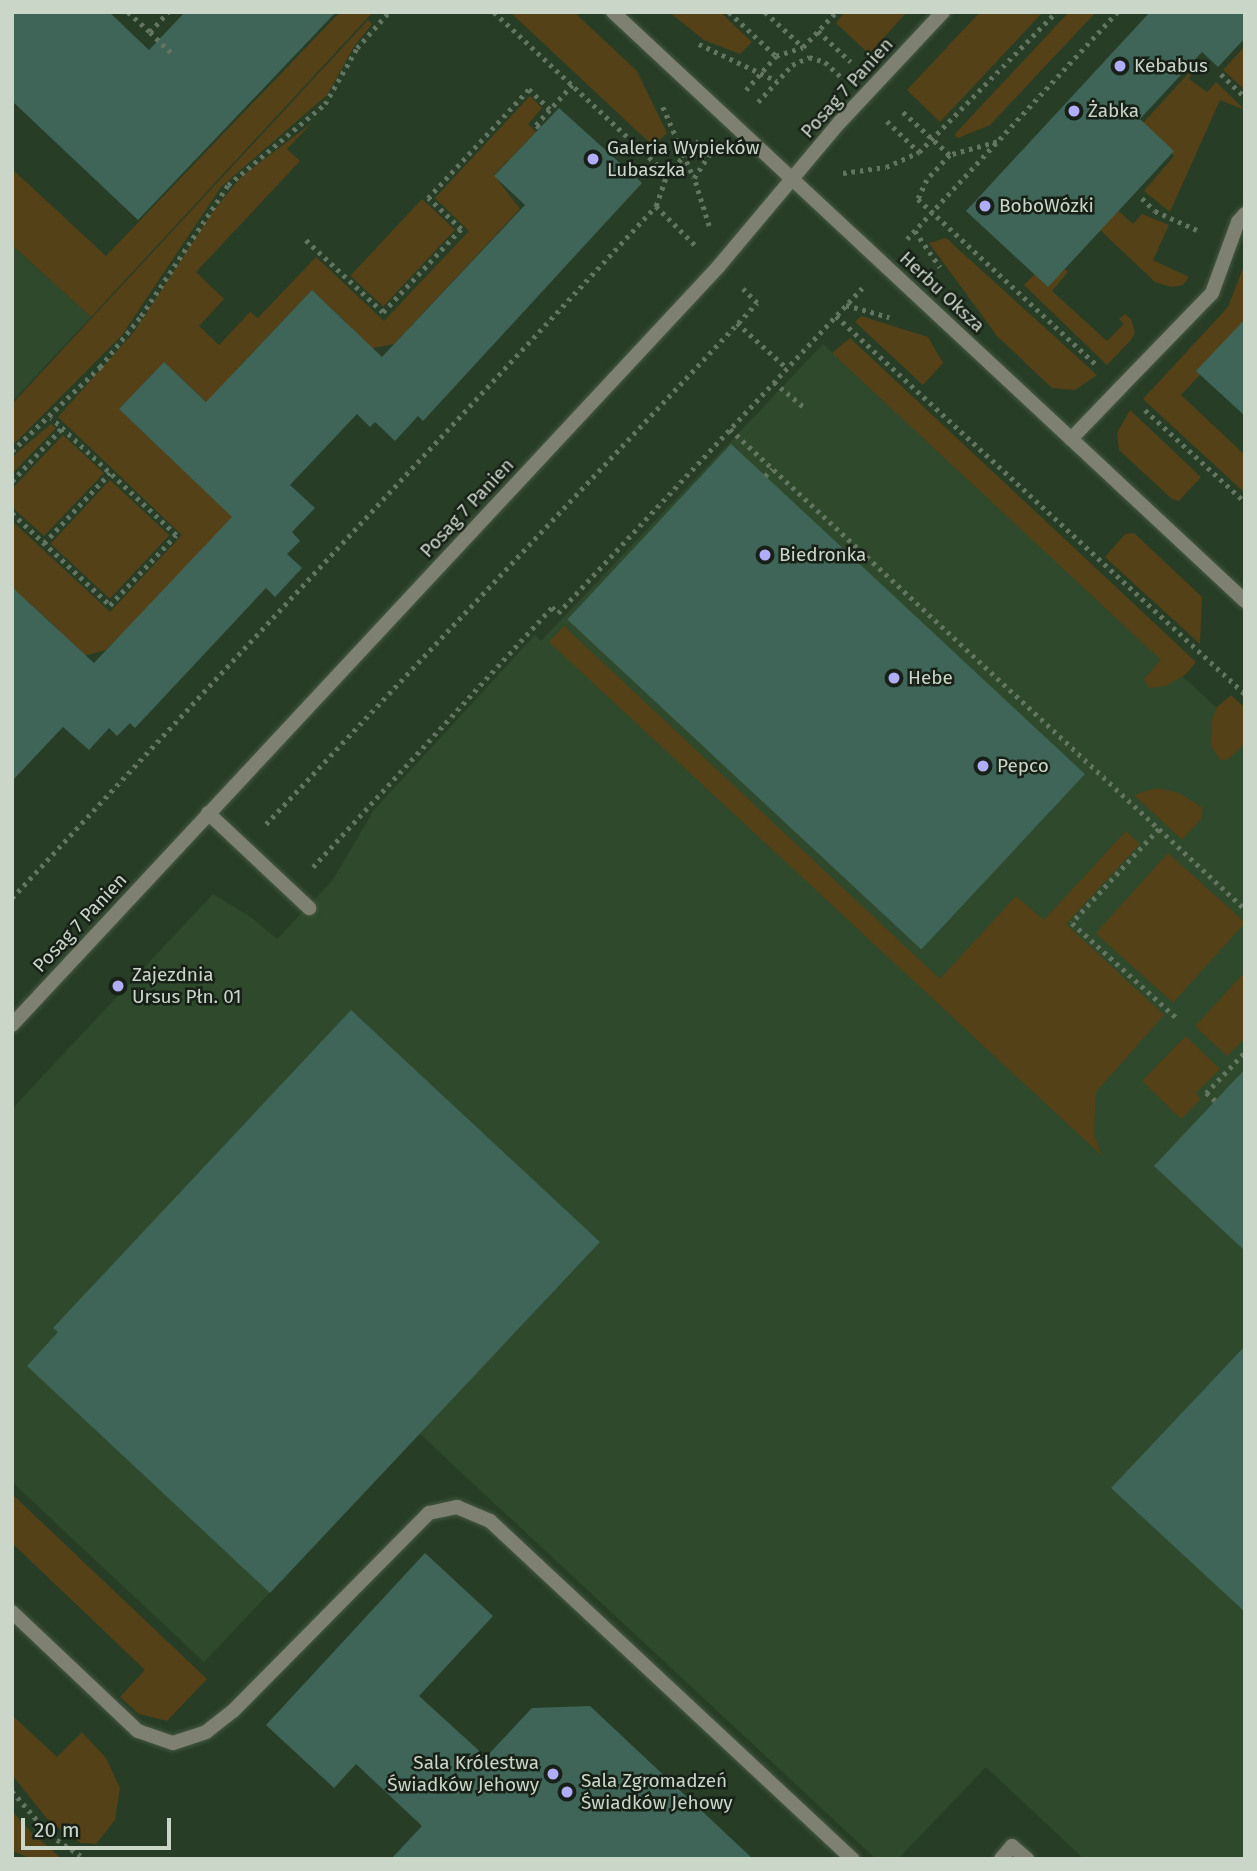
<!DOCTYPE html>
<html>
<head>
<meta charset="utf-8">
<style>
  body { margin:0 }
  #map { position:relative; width:1257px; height:1871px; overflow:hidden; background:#283d26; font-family:"Fira Sans",sans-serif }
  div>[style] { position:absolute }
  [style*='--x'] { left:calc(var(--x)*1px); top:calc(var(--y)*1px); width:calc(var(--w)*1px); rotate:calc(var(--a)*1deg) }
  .built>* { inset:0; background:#2e492b }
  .green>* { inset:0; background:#544117; transform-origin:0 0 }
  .building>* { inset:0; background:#3f6558; transform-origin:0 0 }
  .path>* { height:4.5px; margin-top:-2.25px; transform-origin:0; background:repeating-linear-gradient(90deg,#637561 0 3.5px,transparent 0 8.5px) }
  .roads { filter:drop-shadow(0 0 2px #455943) drop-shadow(0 0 2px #455943) }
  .service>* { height:14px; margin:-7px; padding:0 7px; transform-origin:7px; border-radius:7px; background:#7e8071 }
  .minor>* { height:14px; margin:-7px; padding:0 7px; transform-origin:7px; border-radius:7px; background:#7e8071 }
  .tertiary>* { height:14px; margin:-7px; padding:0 7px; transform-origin:7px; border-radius:7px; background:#7e8071 }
  .dots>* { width:19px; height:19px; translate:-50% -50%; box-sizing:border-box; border:4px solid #182117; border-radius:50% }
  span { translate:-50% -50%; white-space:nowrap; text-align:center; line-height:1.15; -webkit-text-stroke:5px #182117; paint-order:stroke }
  .poi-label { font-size:19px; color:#cad7c8 }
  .left { translate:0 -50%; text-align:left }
  .right { translate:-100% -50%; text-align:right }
  .street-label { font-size:19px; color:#cad7c8 }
  .frame { position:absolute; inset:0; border:14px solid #cad7c8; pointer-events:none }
  .scale { position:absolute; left:21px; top:1818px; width:150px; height:32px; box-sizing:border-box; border:4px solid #cad7c8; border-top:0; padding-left:9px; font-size:21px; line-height:24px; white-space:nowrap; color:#cad7c8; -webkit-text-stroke:5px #182117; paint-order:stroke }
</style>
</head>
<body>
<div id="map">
  <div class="built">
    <i style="clip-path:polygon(12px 245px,91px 317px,12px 402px)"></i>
    <i style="clip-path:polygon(823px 344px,1245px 734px,1245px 1859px,1084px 1859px,986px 1767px,898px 1859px,876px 1859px,420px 1434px,204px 1662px,12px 1482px,12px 1109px,213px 894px,252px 918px,277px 939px,332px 881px,374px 810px,535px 635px,541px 641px)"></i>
  </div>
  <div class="green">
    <i style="clip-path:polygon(340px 12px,373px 12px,91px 317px,12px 245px,12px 169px,106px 256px)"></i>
    <i style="clip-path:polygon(510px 12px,574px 12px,637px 71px,667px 133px,653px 146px)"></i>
    <i style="clip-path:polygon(669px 12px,720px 12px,752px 42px,740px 54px,704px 40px)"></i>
    <i style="clip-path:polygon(845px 12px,907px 12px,869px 54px,836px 23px)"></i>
    <i style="clip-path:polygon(980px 12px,1043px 12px,940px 122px,907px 90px)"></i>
    <i style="clip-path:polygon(1069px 12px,1096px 12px,990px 125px,958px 138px,954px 135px)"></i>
    <i style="clip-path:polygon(368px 20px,372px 24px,355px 45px,327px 95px,221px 187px,122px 335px,12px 446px,12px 404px)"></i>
    <i style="clip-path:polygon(1245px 46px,1245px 90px,1223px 70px)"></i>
    <i style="clip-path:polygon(1196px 65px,1189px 79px,1207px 92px,1216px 82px,1245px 110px,1220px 100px,1170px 212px,1144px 191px,1174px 156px,1142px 124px)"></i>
    <i style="clip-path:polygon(530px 96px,542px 108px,528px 124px,536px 132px,494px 175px,520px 209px,394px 344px,363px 350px,346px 322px,312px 290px,234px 372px,216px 411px,164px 362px,119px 409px,235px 519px,106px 650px,76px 658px,58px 629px,24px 598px,12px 609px,12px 521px,110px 612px,182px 535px,58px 417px,134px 332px,214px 210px,242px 176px,312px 123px,287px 149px,300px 161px,196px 272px,224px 299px,199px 326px,219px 345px,250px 312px,258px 318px,316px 257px,384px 321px,469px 231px,435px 198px)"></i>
    <i style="left:422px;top:199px;width:45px;height:105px;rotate:43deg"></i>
    <i style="clip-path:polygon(1115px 208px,1133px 224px,1142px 214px,1169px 225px,1153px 260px,1189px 277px,1183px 285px,1171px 287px,1155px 282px,1096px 226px)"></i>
    <i style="clip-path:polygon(946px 238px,1097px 375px,1075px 390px,1052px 388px,997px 336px,929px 243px)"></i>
    <i style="clip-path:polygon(1051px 257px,1068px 272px,1052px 291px,1107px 341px,1124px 324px,1119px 319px,1125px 314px,1131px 319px,1135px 332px,1131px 340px,1107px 365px,1024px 285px)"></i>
    <i style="clip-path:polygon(1245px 263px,1245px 327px,1181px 395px,1245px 455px,1245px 493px,1143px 399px,1228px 307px)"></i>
    <i style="clip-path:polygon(861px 316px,928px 337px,943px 363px,923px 385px,855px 322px)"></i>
    <i style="clip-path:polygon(850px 338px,1196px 662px,1185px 675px,1166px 686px,1149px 688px,1144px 679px,1161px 660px,832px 353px)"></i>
    <i style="clip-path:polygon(1130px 410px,1201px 477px,1179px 501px,1172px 499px,1119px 450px,1117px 433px)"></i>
    <i style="clip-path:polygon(51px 424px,56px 428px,12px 474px,12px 457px)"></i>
    <i style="clip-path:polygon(63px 435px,104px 473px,44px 536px,12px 507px,12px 489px)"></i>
    <i style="left:110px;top:480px;width:81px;height:87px;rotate:43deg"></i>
    <i style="clip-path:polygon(1134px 533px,1202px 597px,1200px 644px,1105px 557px,1125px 534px)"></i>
    <i style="clip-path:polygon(564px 626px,940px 979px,1016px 896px,1044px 920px,1126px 831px,1140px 844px,1066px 924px,1164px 1015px,1096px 1092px,1094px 1134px,1102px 1156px,549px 642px)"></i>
    <i style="clip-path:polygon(1231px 695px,1245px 708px,1245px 744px,1228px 759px,1220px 760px,1211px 746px,1212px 720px,1216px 708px)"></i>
    <i style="clip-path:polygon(1157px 788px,1179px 793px,1203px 808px,1201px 819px,1182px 840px,1134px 795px)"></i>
    <i style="left:1168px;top:853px;width:104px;height:108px;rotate:42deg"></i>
    <i style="clip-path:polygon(1245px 972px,1245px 1038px,1227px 1056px,1195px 1026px)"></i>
    <i style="clip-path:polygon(1186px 1036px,1220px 1069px,1196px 1093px,1201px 1099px,1181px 1119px,1142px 1081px)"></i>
    <i style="clip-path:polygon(12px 1494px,207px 1679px,167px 1721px,139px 1714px,120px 1697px,145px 1670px,12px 1543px)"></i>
    <i style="clip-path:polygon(12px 1715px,57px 1757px,82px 1732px,106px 1758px,120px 1788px,115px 1820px,96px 1844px,81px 1843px,49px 1821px,12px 1775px)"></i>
    <i style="clip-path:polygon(12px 1811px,32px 1833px,62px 1859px,33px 1859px,12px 1851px)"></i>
  </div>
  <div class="building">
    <i style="clip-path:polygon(12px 12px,109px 12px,149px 50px,185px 12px,336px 12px,138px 220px,12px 101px)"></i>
    <i style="clip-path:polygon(1150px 12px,1245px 12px,1245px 38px,1218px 67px,1202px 52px,1140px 119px,1174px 151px,1048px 287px,966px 211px)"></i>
    <i style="clip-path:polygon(559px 108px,642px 183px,423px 421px,418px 416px,395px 441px,375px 422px,370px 427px,357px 414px,290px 485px,315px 508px,292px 532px,300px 541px,287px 554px,302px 568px,275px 597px,266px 588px,135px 728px,130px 723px,117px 736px,109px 728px,89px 750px,63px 727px,12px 781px,12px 587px,94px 663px,232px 517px,119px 409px,164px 362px,206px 402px,312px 290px,382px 357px,525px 205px,494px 176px)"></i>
    <i style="clip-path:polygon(1245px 319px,1245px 416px,1196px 371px)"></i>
    <i style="left:731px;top:444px;width:484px;height:240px;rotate:43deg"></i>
    <i style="clip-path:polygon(351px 1010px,600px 1242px,270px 1593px,27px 1366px,58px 1332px,53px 1328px)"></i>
    <i style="clip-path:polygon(1245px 1069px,1245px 1251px,1154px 1166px)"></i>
    <i style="clip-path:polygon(1245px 1346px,1245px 1612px,1111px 1488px)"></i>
    <i style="clip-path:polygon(425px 1553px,493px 1616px,419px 1696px,486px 1757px,532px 1708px,590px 1706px,753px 1859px,391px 1859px,422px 1826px,356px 1764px,334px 1788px,266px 1725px)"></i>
  </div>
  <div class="path">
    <i style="--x:128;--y:12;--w:30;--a:42"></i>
    <i style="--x:150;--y:32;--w:27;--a:-48"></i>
    <i style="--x:494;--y:12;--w:237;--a:43.1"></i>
    <i style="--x:729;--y:12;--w:64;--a:43.1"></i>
    <i style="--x:765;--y:12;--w:52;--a:42.6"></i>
    <i style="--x:818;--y:31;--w:45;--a:43.2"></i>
    <i style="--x:150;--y:32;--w:33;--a:44"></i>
    <i style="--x:699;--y:44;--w:86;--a:25.4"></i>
    <i style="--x:1221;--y:74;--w:33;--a:44"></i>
    <i style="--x:746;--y:90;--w:45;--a:-48.6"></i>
    <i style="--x:776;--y:56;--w:28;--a:-18"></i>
    <i style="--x:803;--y:47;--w:48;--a:-46.7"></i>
    <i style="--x:758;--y:102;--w:50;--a:-47.4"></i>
    <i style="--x:792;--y:65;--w:19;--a:-25"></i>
    <i style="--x:809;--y:57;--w:17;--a:17"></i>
    <i style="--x:825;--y:62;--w:21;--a:43"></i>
    <i style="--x:663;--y:107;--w:77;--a:66.4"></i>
    <i style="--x:903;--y:112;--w:64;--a:42.5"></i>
    <i style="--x:887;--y:121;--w:45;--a:44.1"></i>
    <i style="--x:539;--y:128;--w:4;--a:-135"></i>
    <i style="--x:536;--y:125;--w:54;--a:-48"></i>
    <i style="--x:997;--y:142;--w:49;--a:164.5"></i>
    <i style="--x:950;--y:155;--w:34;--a:133"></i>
    <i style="--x:927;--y:180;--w:21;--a:115"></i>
    <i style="--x:918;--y:199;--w:246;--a:42.9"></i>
    <i style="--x:843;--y:173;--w:43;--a:-7.9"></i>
    <i style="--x:886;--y:167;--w:36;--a:-24"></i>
    <i style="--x:919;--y:152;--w:196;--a:-45.6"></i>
    <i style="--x:1142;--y:198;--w:18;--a:45"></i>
    <i style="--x:1155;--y:211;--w:48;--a:24.4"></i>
    <i style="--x:656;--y:206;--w:55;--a:45"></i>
    <i style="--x:709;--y:226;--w:50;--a:-107.4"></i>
    <i style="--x:694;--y:178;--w:35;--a:-57"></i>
    <i style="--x:915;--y:231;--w:44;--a:55.2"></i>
    <i style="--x:907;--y:239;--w:309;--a:-47.2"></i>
    <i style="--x:306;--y:240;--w:105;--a:43.1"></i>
    <i style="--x:383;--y:312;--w:114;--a:-46.8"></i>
    <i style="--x:461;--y:229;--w:45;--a:-136.8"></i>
    <i style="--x:428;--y:198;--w:149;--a:-47.2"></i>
    <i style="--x:529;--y:89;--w:29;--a:44"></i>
    <i style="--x:846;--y:305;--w:45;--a:15.6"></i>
    <i style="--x:836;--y:316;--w:557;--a:42.74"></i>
    <i style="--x:737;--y:323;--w:67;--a:42"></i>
    <i style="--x:774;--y:382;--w:39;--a:40"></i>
    <i style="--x:1145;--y:410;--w:136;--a:42.6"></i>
    <i style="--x:730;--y:429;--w:704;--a:42.99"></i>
    <i style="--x:12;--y:451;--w:122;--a:-43.7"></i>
    <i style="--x:100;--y:367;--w:65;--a:-51.2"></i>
    <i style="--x:141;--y:316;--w:157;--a:-56.4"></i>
    <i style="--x:228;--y:185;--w:126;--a:-39.9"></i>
    <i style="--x:325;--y:104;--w:64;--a:-60.3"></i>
    <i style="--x:357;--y:48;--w:48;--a:-48.4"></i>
    <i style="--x:765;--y:476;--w:10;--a:-45"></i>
    <i style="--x:12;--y:481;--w:73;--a:-46.7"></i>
    <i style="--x:12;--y:513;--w:134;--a:43.2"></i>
    <i style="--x:110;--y:605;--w:96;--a:-46.7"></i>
    <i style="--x:176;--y:535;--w:171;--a:-136.9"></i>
    <i style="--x:44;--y:543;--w:96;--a:-46.7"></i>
    <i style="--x:266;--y:824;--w:716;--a:-46.7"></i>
    <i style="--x:757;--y:303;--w:20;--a:-135"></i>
    <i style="--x:1159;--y:829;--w:128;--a:132.8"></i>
    <i style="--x:1072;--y:923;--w:144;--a:42.2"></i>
    <i style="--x:313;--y:867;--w:353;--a:-47.4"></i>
    <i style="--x:552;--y:607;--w:8;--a:45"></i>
    <i style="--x:558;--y:613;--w:445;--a:-46.9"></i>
    <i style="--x:12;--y:898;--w:945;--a:-47.06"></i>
    <i style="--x:656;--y:206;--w:34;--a:-71"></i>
    <i style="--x:667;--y:174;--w:50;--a:-46.6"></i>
    <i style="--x:1215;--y:1101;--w:12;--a:-138"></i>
    <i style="--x:1206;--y:1093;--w:57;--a:-46.4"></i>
    <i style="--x:12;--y:1791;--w:58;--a:49.2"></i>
    <i style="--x:50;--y:1835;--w:37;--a:34"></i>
  </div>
  <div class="roads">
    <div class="service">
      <i style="--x:1071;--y:439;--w:72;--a:-46.1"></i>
      <i style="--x:208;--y:813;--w:139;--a:43.2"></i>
      <i style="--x:12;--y:1612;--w:173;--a:43.4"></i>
      <i style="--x:138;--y:1731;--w:37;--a:19"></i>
      <i style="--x:173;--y:1743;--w:35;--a:-18"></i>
      <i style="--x:206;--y:1732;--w:34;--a:-38"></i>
      <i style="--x:233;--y:1711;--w:279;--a:-45.3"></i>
      <i style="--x:429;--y:1513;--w:29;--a:-12"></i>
      <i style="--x:457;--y:1507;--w:36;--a:23"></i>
      <i style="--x:490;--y:1521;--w:496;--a:43"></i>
      <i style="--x:1001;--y:1859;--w:17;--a:-50"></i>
      <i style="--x:1012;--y:1846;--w:20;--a:41"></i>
    </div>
    <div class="minor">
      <i style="--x:613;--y:12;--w:864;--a:42.98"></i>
      <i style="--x:1121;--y:387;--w:131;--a:-45.9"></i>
      <i style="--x:1212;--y:293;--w:76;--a:-69.9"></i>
      <i style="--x:1238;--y:222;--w:11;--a:-49"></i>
    </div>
    <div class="tertiary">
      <i style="--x:12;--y:1025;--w:1037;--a:-47.03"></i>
      <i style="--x:719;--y:266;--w:188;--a:-50"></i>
      <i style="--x:840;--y:122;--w:151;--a:-46.9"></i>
    </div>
  </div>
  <div class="dots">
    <i style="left:1120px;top:66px;background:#b0aefa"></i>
    <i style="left:1074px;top:111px;background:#b0aefa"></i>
    <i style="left:593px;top:159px;background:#b0aefa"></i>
    <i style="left:985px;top:206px;background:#b0aefa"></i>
    <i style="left:765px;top:555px;background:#b0aefa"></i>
    <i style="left:894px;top:678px;background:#b0aefa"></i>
    <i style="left:983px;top:766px;background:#b0aefa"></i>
    <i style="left:118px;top:986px;background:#b0aefa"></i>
    <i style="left:553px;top:1774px;background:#b0aefa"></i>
    <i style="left:567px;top:1792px;background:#b0aefa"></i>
  </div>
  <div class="poi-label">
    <span class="left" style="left:1134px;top:66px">Kebabus</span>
    <span class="left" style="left:1088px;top:111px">Żabka</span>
    <span class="left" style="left:607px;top:159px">Galeria Wypieków<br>Lubaszka</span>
    <span class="left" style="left:999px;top:206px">BoboWózki</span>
    <span class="left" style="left:779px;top:555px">Biedronka</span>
    <span class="left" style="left:908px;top:678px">Hebe</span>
    <span class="left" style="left:997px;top:766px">Pepco</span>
    <span class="left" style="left:132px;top:986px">Zajezdnia<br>Ursus Płn. 01</span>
    <span class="right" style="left:539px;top:1774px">Sala Królestwa<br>Świadków Jehowy</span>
    <span class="left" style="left:581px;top:1792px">Sala Zgromadzeń<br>Świadków Jehowy</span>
  </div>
  <div class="street-label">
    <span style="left:847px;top:88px;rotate:-48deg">Posag 7 Panien</span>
    <span style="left:942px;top:292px;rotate:43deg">Herbu Oksza</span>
    <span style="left:467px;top:508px;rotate:-47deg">Posag 7 Panien</span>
    <span style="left:80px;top:923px;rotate:-47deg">Posag 7 Panien</span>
  </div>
  <div class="frame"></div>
  <div class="scale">20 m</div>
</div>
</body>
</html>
